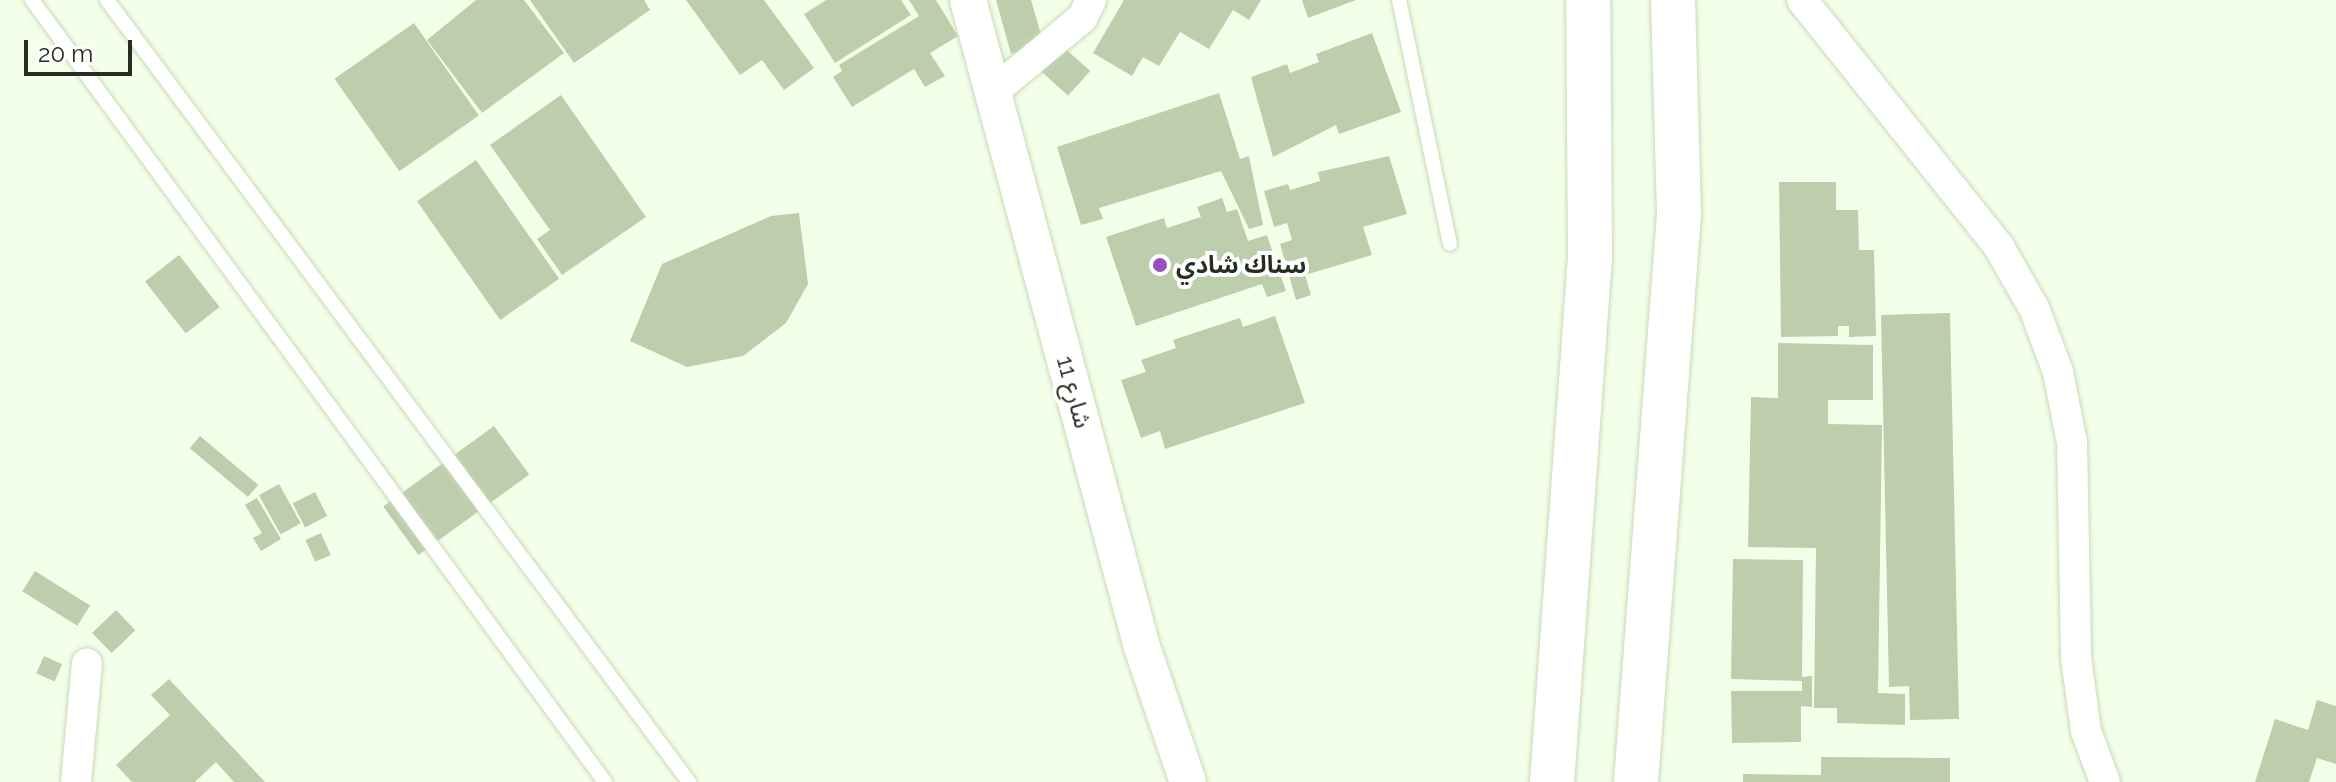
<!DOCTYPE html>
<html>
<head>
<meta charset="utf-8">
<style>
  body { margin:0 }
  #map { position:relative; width:2336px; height:782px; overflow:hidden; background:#f4ffea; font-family:Raleway,"Noto Sans Arabic",sans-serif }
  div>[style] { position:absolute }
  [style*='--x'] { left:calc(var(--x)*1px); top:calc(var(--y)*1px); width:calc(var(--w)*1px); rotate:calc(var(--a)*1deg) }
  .building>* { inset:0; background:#bdceac; transform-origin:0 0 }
  .roads { filter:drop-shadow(0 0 2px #c9d9b7) drop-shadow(0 0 2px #c9d9b7) }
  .service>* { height:14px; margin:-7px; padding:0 7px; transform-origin:7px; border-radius:7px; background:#fff }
  .minor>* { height:30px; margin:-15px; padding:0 15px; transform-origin:15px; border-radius:15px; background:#fff }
  .tertiary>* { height:36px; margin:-18px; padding:0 18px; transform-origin:18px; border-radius:18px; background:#fff }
  .motorway>* { height:44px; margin:-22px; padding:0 22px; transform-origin:22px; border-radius:22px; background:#fff }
  .dots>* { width:22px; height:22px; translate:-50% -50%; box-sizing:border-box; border:4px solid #fff; border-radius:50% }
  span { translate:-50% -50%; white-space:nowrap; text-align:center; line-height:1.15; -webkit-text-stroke:8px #fff; paint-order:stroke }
  .poi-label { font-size:24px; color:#272d20; font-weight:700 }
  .left { translate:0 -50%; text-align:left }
  .street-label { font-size:24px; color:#272d20 }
  .scale { position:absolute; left:24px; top:40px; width:108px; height:36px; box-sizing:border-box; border:4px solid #272d20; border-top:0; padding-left:10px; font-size:24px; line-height:28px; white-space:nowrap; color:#272d20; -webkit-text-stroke:6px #fff; paint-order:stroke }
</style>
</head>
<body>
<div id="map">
  <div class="building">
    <i style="clip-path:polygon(476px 0,524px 0,564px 53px,482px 113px,427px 40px)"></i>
    <i style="clip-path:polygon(530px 0,644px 0,650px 10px,574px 63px)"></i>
    <i style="clip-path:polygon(686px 0,764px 0,814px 68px,784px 90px,762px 60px,740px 75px)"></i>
    <i style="clip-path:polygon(826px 0,901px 0,911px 15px,835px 63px,804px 14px)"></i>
    <i style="clip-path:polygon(909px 0,936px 0,958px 36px,930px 53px,945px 76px,925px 87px,914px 69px,852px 107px,833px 77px,842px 71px,839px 65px,919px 16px)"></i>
    <i style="clip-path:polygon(996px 0,1031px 0,1044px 45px,1011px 54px)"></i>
    <i style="clip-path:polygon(1124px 0,1261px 0,1249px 20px,1233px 10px,1209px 49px,1180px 32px,1159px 66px,1143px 57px,1132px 76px,1093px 53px)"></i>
    <i style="clip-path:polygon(1302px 0,1356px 0,1308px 18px)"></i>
    <i style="left:414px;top:23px;width:113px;height:97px;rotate:55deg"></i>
    <i style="clip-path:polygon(1372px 33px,1401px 112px,1339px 134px,1336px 125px,1273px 157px,1251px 77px,1287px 64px,1290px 73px,1319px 62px,1316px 54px)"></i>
    <i style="left:1059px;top:43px;width:42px;height:33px;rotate:42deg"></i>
    <i style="clip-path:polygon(1219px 93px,1240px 159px,1249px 156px,1263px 225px,1249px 229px,1221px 171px,1099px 208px,1103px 219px,1081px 225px,1057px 147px)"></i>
    <i style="clip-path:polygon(561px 95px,646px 217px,562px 275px,537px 239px,550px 230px,490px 145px)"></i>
    <i style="clip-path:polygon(1389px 156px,1407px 214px,1363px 227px,1372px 255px,1305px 275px,1311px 295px,1296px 300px,1280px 244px,1292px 240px,1287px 223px,1274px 227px,1264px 191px,1288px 184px,1290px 190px,1320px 181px,1318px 172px)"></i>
    <i style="left:476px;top:160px;width:145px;height:72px;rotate:55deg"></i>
    <i style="clip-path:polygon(1779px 182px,1836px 182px,1836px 210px,1858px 210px,1859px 250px,1874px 250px,1876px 336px,1849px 337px,1849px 326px,1838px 326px,1838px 336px,1781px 337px)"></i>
    <i style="clip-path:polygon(1222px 198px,1227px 212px,1237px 209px,1248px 241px,1267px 235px,1286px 291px,1267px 297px,1262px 284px,1136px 326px,1106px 237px,1164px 218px,1167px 228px,1201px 217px,1197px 207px)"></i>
    <i style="clip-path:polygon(799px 213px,808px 284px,786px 323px,743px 356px,687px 367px,630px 341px,662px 264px,771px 216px)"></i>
    <i style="left:179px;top:255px;width:66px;height:43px;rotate:52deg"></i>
    <i style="clip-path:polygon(1950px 313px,1959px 719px,1910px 720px,1909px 686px,1889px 687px,1881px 315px)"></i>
    <i style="clip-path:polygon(1275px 316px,1305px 403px,1165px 449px,1160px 431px,1141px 438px,1121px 380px,1146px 372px,1141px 360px,1176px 348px,1173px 340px,1240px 318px,1243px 327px)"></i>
    <i style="clip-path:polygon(1778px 343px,1873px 345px,1873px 400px,1828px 400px,1828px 424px,1882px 425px,1878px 693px,1905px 694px,1905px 725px,1837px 723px,1837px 708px,1814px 708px,1816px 548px,1748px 547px,1751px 397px,1778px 398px)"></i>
    <i style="left:494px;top:426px;width:60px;height:137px;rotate:54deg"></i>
    <i style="left:200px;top:436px;width:76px;height:16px;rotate:40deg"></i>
    <i style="left:279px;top:484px;width:45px;height:23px;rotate:61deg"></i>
    <i style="left:315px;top:492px;width:27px;height:25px;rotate:63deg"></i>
    <i style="clip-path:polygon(257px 498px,281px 539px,261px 551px,253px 538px,262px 533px,245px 505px)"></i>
    <i style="left:321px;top:533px;width:24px;height:17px;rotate:66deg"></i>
    <i style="clip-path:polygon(1733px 559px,1803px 560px,1802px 677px,1812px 676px,1812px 707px,1801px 706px,1801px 742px,1732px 743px,1731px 691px,1802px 691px,1802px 681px,1731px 679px)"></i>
    <i style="left:35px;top:571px;width:65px;height:24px;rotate:32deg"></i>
    <i style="left:116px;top:610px;width:28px;height:33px;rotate:46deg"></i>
    <i style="left:44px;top:656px;width:20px;height:19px;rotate:24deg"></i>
    <i style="clip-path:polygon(169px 679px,265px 782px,234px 782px,216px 762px,195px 782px,132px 782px,116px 765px,170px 715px,151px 695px)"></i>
    <i style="clip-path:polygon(2317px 700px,2336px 706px,2336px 764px,2317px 758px,2309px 782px,2255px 782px,2275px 719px,2308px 730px)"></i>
    <i style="clip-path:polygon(1821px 757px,1950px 758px,1950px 782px,1743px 782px,1743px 774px,1821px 775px)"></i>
  </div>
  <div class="roads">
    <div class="service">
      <i style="--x:32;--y:0;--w:969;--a:53.77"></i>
      <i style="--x:107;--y:0;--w:975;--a:53.34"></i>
      <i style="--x:1399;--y:0;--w:249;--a:78.2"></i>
    </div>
    <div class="minor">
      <i style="--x:1802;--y:0;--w:316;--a:51.4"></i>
      <i style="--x:1999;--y:247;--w:70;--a:60.2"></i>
      <i style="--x:2034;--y:308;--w:68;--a:69.4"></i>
      <i style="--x:2058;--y:372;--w:72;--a:78.8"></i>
      <i style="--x:2072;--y:443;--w:215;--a:88.9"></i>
      <i style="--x:2076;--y:658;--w:74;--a:82.2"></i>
      <i style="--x:2086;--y:731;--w:54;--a:69.6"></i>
      <i style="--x:993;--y:92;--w:116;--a:-39.7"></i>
      <i style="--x:1082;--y:18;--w:20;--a:-63"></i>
      <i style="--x:76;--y:782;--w:119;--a:-84.7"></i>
    </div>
    <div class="tertiary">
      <i style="--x:968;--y:0;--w:670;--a:74.95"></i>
      <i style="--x:1142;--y:647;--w:143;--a:71.2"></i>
    </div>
    <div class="motorway">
      <i style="--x:1552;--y:782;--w:526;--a:-85.86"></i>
      <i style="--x:1590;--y:257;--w:257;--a:-90.4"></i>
      <i style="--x:1636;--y:782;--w:570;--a:-85.67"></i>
      <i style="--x:1679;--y:214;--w:214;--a:-91.6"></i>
    </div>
  </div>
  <div class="dots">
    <i style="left:1160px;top:265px;background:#9b50c2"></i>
  </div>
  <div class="poi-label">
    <span class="left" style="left:1176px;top:265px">سناك شادي</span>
  </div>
  <div class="street-label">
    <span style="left:1074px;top:392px;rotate:75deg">شارع 11</span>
  </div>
  <div class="scale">20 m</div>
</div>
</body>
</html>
